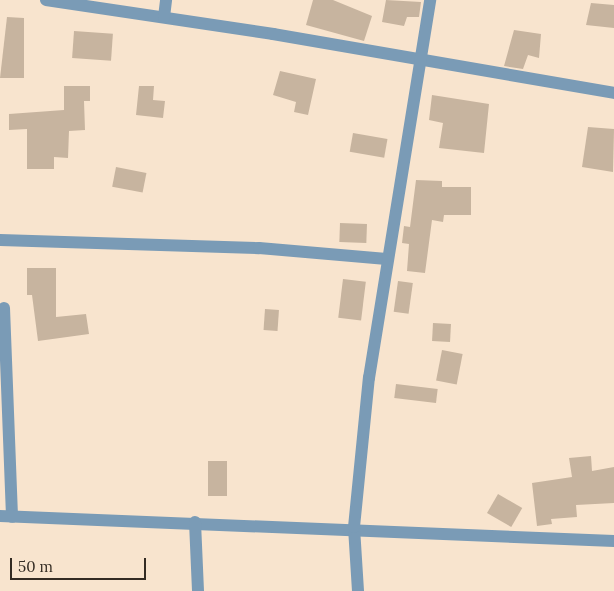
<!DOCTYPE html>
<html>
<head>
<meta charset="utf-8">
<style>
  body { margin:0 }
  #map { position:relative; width:614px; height:591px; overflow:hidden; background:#f8e4ce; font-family:Lora,serif }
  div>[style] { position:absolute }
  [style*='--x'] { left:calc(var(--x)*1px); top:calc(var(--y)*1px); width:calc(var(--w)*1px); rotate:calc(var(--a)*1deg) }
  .building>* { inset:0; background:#c7b49f; transform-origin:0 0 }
  .minor>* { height:12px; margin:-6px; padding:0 6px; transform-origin:6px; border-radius:6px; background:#7a9bb6 }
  span { translate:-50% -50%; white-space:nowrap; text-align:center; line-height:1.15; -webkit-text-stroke:4px #f8e4ce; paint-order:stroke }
  .scale { position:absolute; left:10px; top:558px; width:136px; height:22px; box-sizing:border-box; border:2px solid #332b23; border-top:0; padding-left:6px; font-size:15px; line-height:18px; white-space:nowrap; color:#332b23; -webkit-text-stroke:4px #f8e4ce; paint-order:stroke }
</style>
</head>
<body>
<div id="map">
  <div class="building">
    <i style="clip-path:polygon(313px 0,333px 0,372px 16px,364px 41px,306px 25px)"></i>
    <i style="clip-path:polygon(386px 0,421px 2px,419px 17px,407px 17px,404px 26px,382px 22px)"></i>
    <i style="clip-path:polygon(591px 3px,614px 5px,614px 28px,586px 25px)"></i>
    <i style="clip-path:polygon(7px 17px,24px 18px,24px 78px,0 78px)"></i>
    <i style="clip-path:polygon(514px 30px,541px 34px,539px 58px,528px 55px,523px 69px,504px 66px)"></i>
    <i style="left:74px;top:31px;width:39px;height:27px;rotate:4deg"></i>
    <i style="clip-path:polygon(280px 71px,316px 79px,308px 115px,294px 112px,296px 102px,273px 95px)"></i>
    <i style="clip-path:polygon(64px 86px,90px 86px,90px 101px,84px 101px,85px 130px,69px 131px,68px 158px,54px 157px,54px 169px,27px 169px,27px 129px,9px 130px,9px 114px,64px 110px)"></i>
    <i style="clip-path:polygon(139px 86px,154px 86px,153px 100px,165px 101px,163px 118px,136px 115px)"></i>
    <i style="clip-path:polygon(432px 95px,489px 104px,484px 153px,439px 148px,443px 123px,429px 120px)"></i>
    <i style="clip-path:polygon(588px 127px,614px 129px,613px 172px,582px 167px)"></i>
    <i style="left:353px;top:133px;width:35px;height:19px;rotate:10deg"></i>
    <i style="left:116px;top:167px;width:31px;height:20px;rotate:11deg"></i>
    <i style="clip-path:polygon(416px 180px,442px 181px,442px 187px,471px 187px,471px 215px,444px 215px,443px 222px,432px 220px,425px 273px,407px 271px,409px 244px,402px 243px,404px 226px,410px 227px)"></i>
    <i style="left:340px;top:223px;width:27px;height:19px;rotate:2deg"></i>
    <i style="clip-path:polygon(27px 268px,56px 268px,56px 317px,86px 314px,89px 334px,38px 341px,32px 295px,27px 295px)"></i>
    <i style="left:343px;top:279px;width:23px;height:39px;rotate:7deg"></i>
    <i style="left:398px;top:281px;width:15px;height:31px;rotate:8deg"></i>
    <i style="left:265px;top:309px;width:14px;height:21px;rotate:4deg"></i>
    <i style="left:433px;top:323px;width:18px;height:18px;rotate:3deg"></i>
    <i style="left:442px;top:350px;width:21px;height:31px;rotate:11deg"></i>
    <i style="left:396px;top:384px;width:42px;height:14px;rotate:7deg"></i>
    <i style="clip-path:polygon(591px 456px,592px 471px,614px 467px,614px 503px,576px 505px,577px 517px,551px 519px,552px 524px,537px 526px,532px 483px,572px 477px,569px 458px)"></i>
    <i style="left:208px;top:461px;width:19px;height:35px"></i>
    <i style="left:498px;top:494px;width:28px;height:22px;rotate:30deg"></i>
  </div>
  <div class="minor">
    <i style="--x:46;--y:0;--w:230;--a:8.5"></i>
    <i style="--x:273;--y:34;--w:346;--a:9.8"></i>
    <i style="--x:164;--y:17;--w:17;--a:-83"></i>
    <i style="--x:0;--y:240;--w:259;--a:1.8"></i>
    <i style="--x:259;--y:248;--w:128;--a:4.9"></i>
    <i style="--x:4;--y:308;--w:209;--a:87.8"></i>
    <i style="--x:0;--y:516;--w:615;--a:2.33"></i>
    <i style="--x:195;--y:522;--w:69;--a:87.5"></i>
    <i style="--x:358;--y:591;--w:64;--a:-93.6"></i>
    <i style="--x:354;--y:527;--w:150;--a:-84.3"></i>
    <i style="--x:369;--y:378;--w:383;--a:-80.8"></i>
  </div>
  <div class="scale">50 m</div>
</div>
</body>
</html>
